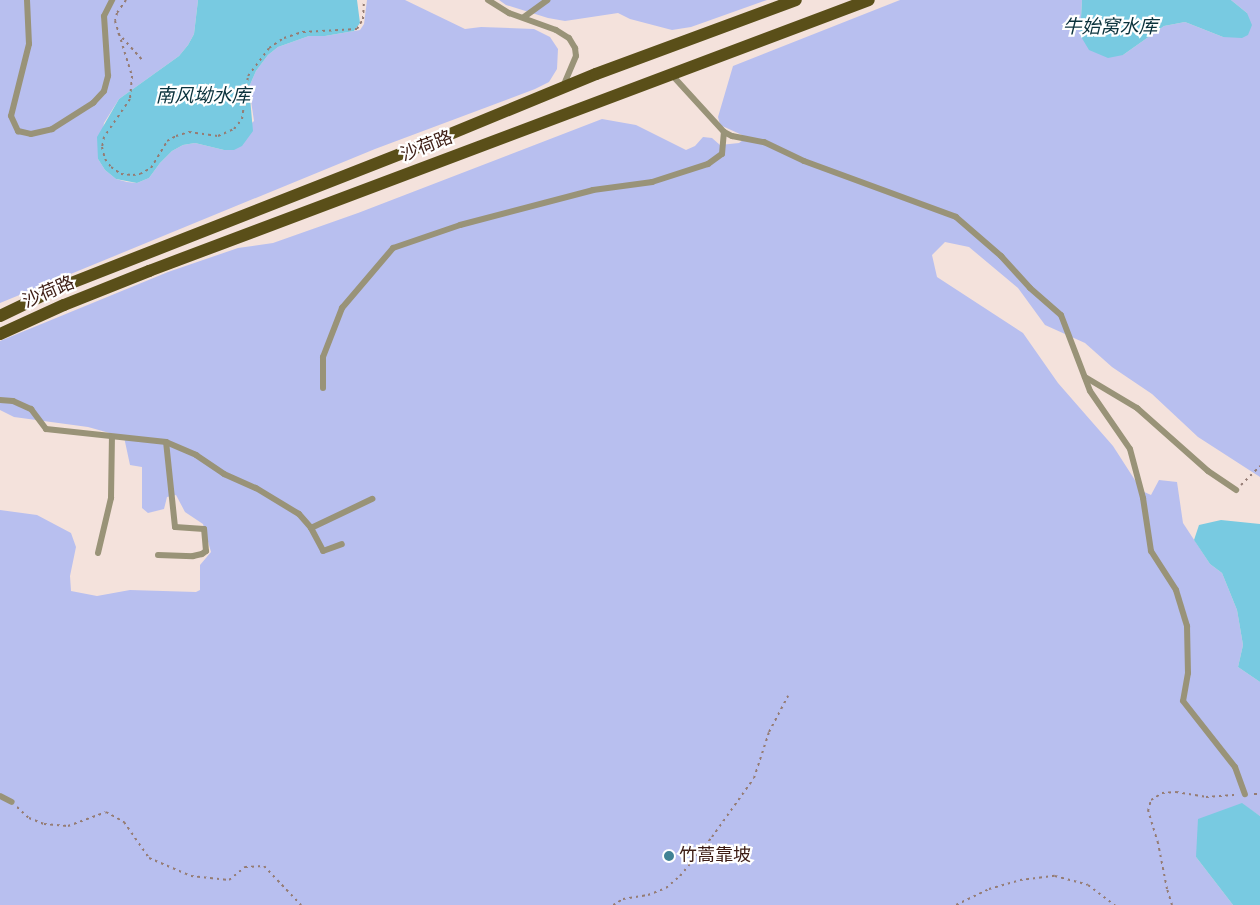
<!DOCTYPE html>
<html>
<head>
<meta charset="utf-8">
<style>
  body { margin:0 }
  #map { position:relative; width:1260px; height:905px; overflow:hidden; background:#f4e2dc; font-family:"Alegreya Sans","Noto Sans SC",sans-serif }
  div>[style] { position:absolute }
  [style*='--x'] { left:calc(var(--x)*1px); top:calc(var(--y)*1px); width:calc(var(--w)*1px); rotate:calc(var(--a)*1deg) }
  .green>* { inset:0; background:#b8bfef }
  .water>* { inset:0; background:#78cae1 }
  .path>* { height:2px; margin-top:-1px; transform-origin:0; background:repeating-linear-gradient(90deg,#957c74 0 2.5px,transparent 0 6.5px) }
  .lane>* { height:6px; margin:-3px; padding:0 3px; transform-origin:3px; border-radius:3px; background:#999378 }
  .primary>* { height:12px; margin:-6px; padding:0 6px; transform-origin:6px; border-radius:6px; background:#5a4f19 }
  .dots>* { width:14px; height:14px; translate:-50% -50%; box-sizing:border-box; border:2px solid #fff; border-radius:50% }
  span { translate:-50% -50%; white-space:nowrap; text-align:center; line-height:1.15; -webkit-text-stroke:4.5px #fff; paint-order:stroke }
  .street-label { font-size:18px; color:#3d1d14 }
  .poi-label { font-size:18px; color:#3d1d14 }
  .left { translate:0 -50%; text-align:left }
  .water-label { font-size:19px; color:#0a323c; font-style:italic }
</style>
</head>
<body>
<div id="map">
  <div class="green">
    <i style="clip-path:polygon(0 0,198px 0,194px 34px,188px 45px,179px 56px,119px 99px,104px 123px,98px 159px,105px 170px,116px 179px,127px 182px,137px 183px,149px 178px,160px 163px,172px 151px,183px 145px,195px 143px,224px 150px,254px 121px,249px 87px,256px 71px,268px 55px,278px 47px,309px 36px,325px 36px,360px 30px,364px 24px,367px 0,405px 0,465px 29px,481px 27px,534px 29px,550px 37px,558px 49px,557px 69px,549px 82px,535px 89px,375px 149px,0 303px)"></i>
    <i style="clip-path:polygon(499px 0,767px 0,691px 27px,672px 30px,630px 19px,618px 13px,565px 21px,548px 18px,506px 5px)"></i>
    <i style="clip-path:polygon(900px 0,1082px 0,1080px 35px,1123px 55px,1164px 26px,1185px 22px,1223px 37px,1247px 13px,1231px 0,1260px 0,1260px 477px,1198px 437px,1152px 394px,1112px 367px,1085px 343px,1045px 325px,1018px 288px,969px 247px,945px 242px,932px 255px,937px 277px,1023px 333px,1058px 383px,1113px 446px,1142px 491px,1151px 495px,1159px 480px,1177px 482px,1183px 523px,1210px 564px,1222px 573px,1237px 610px,1243px 645px,1238px 667px,1260px 682px,1260px 816px,1242px 804px,1196px 857px,1233px 905px,0 905px,0 510px,37px 515px,71px 533px,76px 547px,70px 576px,71px 591px,97px 596px,130px 590px,196px 592px,200px 590px,200px 565px,211px 552px,203px 524px,185px 512px,176px 495px,167px 497px,164px 509px,148px 513px,142px 508px,142px 467px,130px 465px,124px 437px,88px 427px,14px 417px,0 410px,0 341px,168px 272px,238px 248px,273px 243px,358px 213px,602px 119px,636px 125px,686px 150px,695px 146px,703px 137px,712px 138px,720px 145px,739px 143px,743px 140px,742px 135px,720px 125px,718px 117px,733px 66px)"></i>
  </div>
  <div class="water">
    <i style="clip-path:polygon(198px 0,357px 0,360px 23px,354px 31px,325px 36px,309px 36px,278px 47px,268px 55px,256px 71px,249px 87px,253px 131px,242px 146px,234px 150px,224px 150px,195px 143px,183px 145px,172px 151px,160px 163px,149px 178px,137px 183px,116px 179px,105px 170px,98px 159px,97px 137px,119px 99px,179px 56px,188px 45px,194px 34px)"></i>
    <i style="clip-path:polygon(1082px 0,1231px 0,1247px 13px,1252px 25px,1248px 35px,1242px 38px,1223px 37px,1185px 22px,1164px 26px,1123px 55px,1108px 58px,1089px 50px,1080px 35px)"></i>
    <i style="clip-path:polygon(1221px 520px,1260px 524px,1260px 682px,1238px 667px,1243px 645px,1237px 610px,1222px 573px,1210px 564px,1194px 540px,1199px 525px)"></i>
    <i style="clip-path:polygon(1242px 803px,1260px 816px,1260px 905px,1233px 905px,1196px 857px,1198px 819px)"></i>
  </div>
  <div class="path">
    <i style="--x:126;--y:0;--w:16;--a:125"></i>
    <i style="--x:117;--y:13;--w:8;--a:104"></i>
    <i style="--x:115;--y:21;--w:58;--a:72.8"></i>
    <i style="--x:132;--y:76;--w:23;--a:95"></i>
    <i style="--x:130;--y:99;--w:46;--a:124.4"></i>
    <i style="--x:104;--y:137;--w:10;--a:101"></i>
    <i style="--x:102;--y:147;--w:12;--a:76"></i>
    <i style="--x:105;--y:159;--w:10;--a:53"></i>
    <i style="--x:111;--y:167;--w:12;--a:35"></i>
    <i style="--x:121;--y:174;--w:12;--a:5"></i>
    <i style="--x:133;--y:175;--w:7;--a:-8"></i>
    <i style="--x:140;--y:174;--w:13;--a:-29"></i>
    <i style="--x:151;--y:168;--w:31;--a:-59"></i>
    <i style="--x:167;--y:141;--w:10;--a:-29"></i>
    <i style="--x:176;--y:136;--w:14;--a:-17"></i>
    <i style="--x:189;--y:132;--w:29;--a:8"></i>
    <i style="--x:218;--y:136;--w:17;--a:-24"></i>
    <i style="--x:234;--y:129;--w:13;--a:-51"></i>
    <i style="--x:242;--y:119;--w:43;--a:-82.1"></i>
    <i style="--x:248;--y:76;--w:35;--a:-53"></i>
    <i style="--x:269;--y:48;--w:18;--a:-34"></i>
    <i style="--x:284;--y:38;--w:20;--a:-18"></i>
    <i style="--x:303;--y:32;--w:54;--a:-3.2"></i>
    <i style="--x:357;--y:29;--w:12;--a:-59"></i>
    <i style="--x:363;--y:19;--w:19;--a:-87"></i>
    <i style="--x:118;--y:33;--w:36;--a:48"></i>
    <i style="--x:1241;--y:485;--w:27;--a:-45"></i>
    <i style="--x:1254;--y:794;--w:6;--a:0"></i>
    <i style="--x:17;--y:807;--w:16;--a:43"></i>
    <i style="--x:29;--y:818;--w:16;--a:22"></i>
    <i style="--x:44;--y:824;--w:24;--a:5"></i>
    <i style="--x:68;--y:826;--w:40;--a:-20.2"></i>
    <i style="--x:106;--y:812;--w:21;--a:29"></i>
    <i style="--x:124;--y:822;--w:44;--a:55.2"></i>
    <i style="--x:149;--y:858;--w:46;--a:23.2"></i>
    <i style="--x:191;--y:876;--w:38;--a:6"></i>
    <i style="--x:229;--y:880;--w:21;--a:-39"></i>
    <i style="--x:245;--y:867;--w:19;--a:-3"></i>
    <i style="--x:264;--y:866;--w:54;--a:46.5"></i>
    <i style="--x:613;--y:905;--w:12;--a:-31"></i>
    <i style="--x:623;--y:899;--w:25;--a:-9"></i>
    <i style="--x:648;--y:895;--w:19;--a:-21"></i>
    <i style="--x:666;--y:888;--w:18;--a:-41"></i>
    <i style="--x:680;--y:876;--w:50;--a:-50.6"></i>
    <i style="--x:712;--y:837;--w:72;--a:-54.6"></i>
    <i style="--x:754;--y:778;--w:48;--a:-71.9"></i>
    <i style="--x:769;--y:732;--w:41;--a:-62.2"></i>
    <i style="--x:956;--y:905;--w:37;--a:-26"></i>
    <i style="--x:989;--y:889;--w:32;--a:-16"></i>
    <i style="--x:1020;--y:880;--w:35;--a:-7"></i>
    <i style="--x:1055;--y:876;--w:34;--a:15"></i>
    <i style="--x:1088;--y:885;--w:34;--a:37"></i>
    <i style="--x:1172;--y:905;--w:17;--a:-107"></i>
    <i style="--x:1167;--y:889;--w:47;--a:-101.1"></i>
    <i style="--x:1158;--y:843;--w:34;--a:-107"></i>
    <i style="--x:1148;--y:811;--w:11;--a:-75"></i>
    <i style="--x:1151;--y:800;--w:13;--a:-32"></i>
    <i style="--x:1162;--y:793;--w:14;--a:-4"></i>
    <i style="--x:1176;--y:792;--w:30;--a:9"></i>
    <i style="--x:1206;--y:797;--w:31;--a:-4"></i>
  </div>
  <div class="lane">
    <i style="--x:27;--y:0;--w:44;--a:87.4"></i>
    <i style="--x:29;--y:44;--w:74;--a:104"></i>
    <i style="--x:11;--y:116;--w:17;--a:65"></i>
    <i style="--x:18;--y:131;--w:13;--a:13"></i>
    <i style="--x:31;--y:134;--w:22;--a:-13"></i>
    <i style="--x:52;--y:129;--w:49;--a:-32.4"></i>
    <i style="--x:93;--y:103;--w:16;--a:-47"></i>
    <i style="--x:104;--y:91;--w:16;--a:-75"></i>
    <i style="--x:108;--y:76;--w:60;--a:-93.8"></i>
    <i style="--x:104;--y:16;--w:18;--a:-63"></i>
    <i style="--x:488;--y:0;--w:25;--a:32"></i>
    <i style="--x:509;--y:13;--w:50;--a:19.9"></i>
    <i style="--x:556;--y:30;--w:15;--a:32"></i>
    <i style="--x:569;--y:38;--w:12;--a:59"></i>
    <i style="--x:575;--y:48;--w:8;--a:83"></i>
    <i style="--x:576;--y:56;--w:33;--a:113"></i>
    <i style="--x:524;--y:17;--w:29;--a:-36"></i>
    <i style="--x:671;--y:74;--w:79;--a:47.6"></i>
    <i style="--x:724;--y:132;--w:9;--a:27"></i>
    <i style="--x:732;--y:136;--w:33;--a:11"></i>
    <i style="--x:764;--y:142;--w:44;--a:25.4"></i>
    <i style="--x:804;--y:161;--w:162;--a:20.2"></i>
    <i style="--x:956;--y:217;--w:60;--a:40.9"></i>
    <i style="--x:1001;--y:256;--w:43;--a:47.8"></i>
    <i style="--x:1030;--y:288;--w:41;--a:41.1"></i>
    <i style="--x:1061;--y:315;--w:81;--a:69.1"></i>
    <i style="--x:1090;--y:391;--w:70;--a:55.4"></i>
    <i style="--x:1130;--y:449;--w:51;--a:75.1"></i>
    <i style="--x:1143;--y:498;--w:54;--a:81.4"></i>
    <i style="--x:1151;--y:551;--w:46;--a:57.3"></i>
    <i style="--x:1176;--y:590;--w:38;--a:73"></i>
    <i style="--x:1187;--y:626;--w:47;--a:88.8"></i>
    <i style="--x:1188;--y:673;--w:28;--a:100"></i>
    <i style="--x:1183;--y:701;--w:84;--a:51.8"></i>
    <i style="--x:1235;--y:767;--w:29;--a:70"></i>
    <i style="--x:1085;--y:377;--w:61;--a:30.8"></i>
    <i style="--x:1137;--y:408;--w:95;--a:41.6"></i>
    <i style="--x:1208;--y:471;--w:34;--a:34"></i>
    <i style="--x:323;--y:388;--w:31;--a:-90"></i>
    <i style="--x:323;--y:357;--w:53;--a:-68.8"></i>
    <i style="--x:342;--y:308;--w:79;--a:-49.6"></i>
    <i style="--x:393;--y:248;--w:71;--a:-18.9"></i>
    <i style="--x:460;--y:225;--w:138;--a:-14.7"></i>
    <i style="--x:593;--y:190;--w:60;--a:-7.7"></i>
    <i style="--x:652;--y:182;--w:59;--a:-17.8"></i>
    <i style="--x:708;--y:164;--w:17;--a:-36"></i>
    <i style="--x:722;--y:154;--w:22;--a:-85"></i>
    <i style="--x:0;--y:400;--w:13;--a:4"></i>
    <i style="--x:13;--y:401;--w:20;--a:24"></i>
    <i style="--x:31;--y:409;--w:25;--a:53"></i>
    <i style="--x:46;--y:429;--w:121;--a:6.2"></i>
    <i style="--x:166;--y:442;--w:33;--a:23"></i>
    <i style="--x:196;--y:455;--w:34;--a:34"></i>
    <i style="--x:224;--y:474;--w:35;--a:24"></i>
    <i style="--x:256;--y:488;--w:50;--a:31.2"></i>
    <i style="--x:299;--y:514;--w:18;--a:49"></i>
    <i style="--x:311;--y:528;--w:26;--a:62"></i>
    <i style="--x:323;--y:551;--w:20;--a:-20"></i>
    <i style="--x:311;--y:528;--w:68;--a:-25.4"></i>
    <i style="--x:98;--y:553;--w:57;--a:-76.7"></i>
    <i style="--x:111;--y:498;--w:61;--a:-89.1"></i>
    <i style="--x:158;--y:555;--w:35;--a:2"></i>
    <i style="--x:193;--y:556;--w:9;--a:-13"></i>
    <i style="--x:202;--y:554;--w:5;--a:-37"></i>
    <i style="--x:206;--y:551;--w:22;--a:-95"></i>
    <i style="--x:204;--y:529;--w:29;--a:-176"></i>
    <i style="--x:175;--y:527;--w:85;--a:-96"></i>
    <i style="--x:0;--y:796;--w:13;--a:27"></i>
  </div>
  <div class="primary">
    <i style="--x:0;--y:316;--w:62;--a:-25.7"></i>
    <i style="--x:56;--y:289;--w:416;--a:-21.4"></i>
    <i style="--x:443;--y:137;--w:165;--a:-22.4"></i>
    <i style="--x:596;--y:74;--w:213;--a:-20.3"></i>
    <i style="--x:0;--y:334;--w:70;--a:-24.4"></i>
    <i style="--x:64;--y:305;--w:92;--a:-21.8"></i>
    <i style="--x:149;--y:271;--w:769;--a:-20.63"></i>
  </div>
  <div class="dots">
    <i style="left:669px;top:856px;background:#408294"></i>
  </div>
  <div class="street-label">
    <span style="left:427px;top:147px;rotate:-21deg">沙荷路</span>
    <span style="left:49px;top:293px;rotate:-23deg">沙荷路</span>
  </div>
  <div class="poi-label">
    <span class="left" style="left:679px;top:856px">竹蒿靠坡</span>
  </div>
  <div class="water-label">
    <span style="left:1110px;top:28px">牛始窝水库</span>
    <span style="left:203px;top:97px">南风坳水库</span>
  </div>
</div>
</body>
</html>
